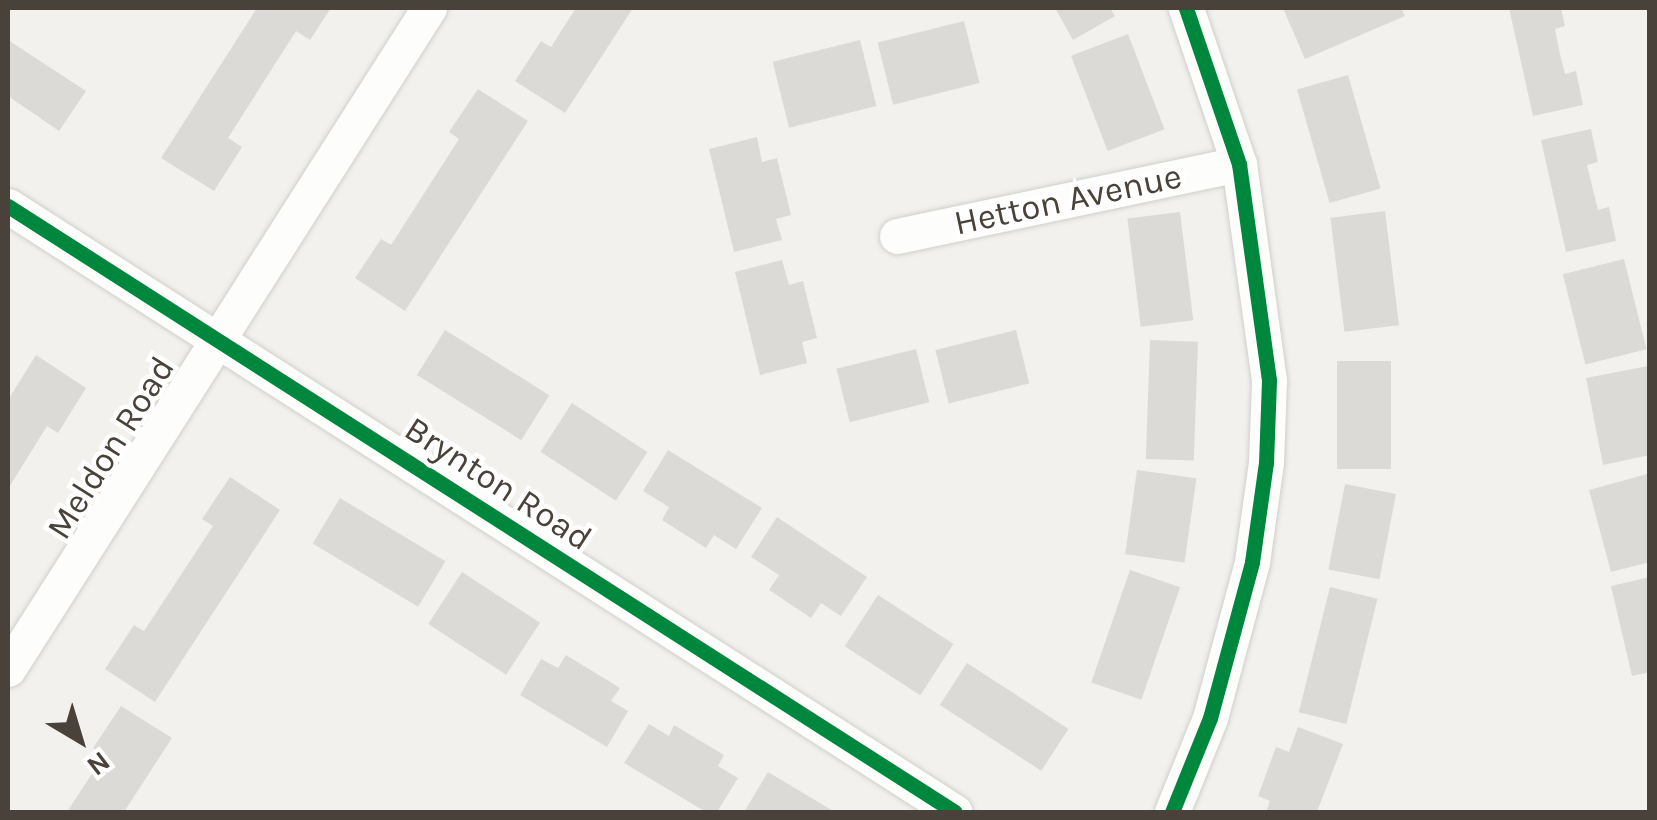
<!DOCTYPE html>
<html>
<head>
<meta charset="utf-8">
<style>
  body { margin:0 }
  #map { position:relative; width:1657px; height:820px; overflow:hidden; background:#f2f1ee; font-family:Karla,sans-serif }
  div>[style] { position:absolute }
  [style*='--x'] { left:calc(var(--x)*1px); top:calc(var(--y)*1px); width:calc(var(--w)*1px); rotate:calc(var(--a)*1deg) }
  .building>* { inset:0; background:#dcdad6; transform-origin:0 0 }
  .roads { filter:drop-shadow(0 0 2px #d0cfcb) drop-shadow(0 0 2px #d0cfcb) }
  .minor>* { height:35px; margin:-17.5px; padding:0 17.5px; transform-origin:17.5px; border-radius:17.5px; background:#fdfdfc }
  .cycleway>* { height:15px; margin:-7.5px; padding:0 7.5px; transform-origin:7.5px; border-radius:7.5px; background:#00873e }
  span { translate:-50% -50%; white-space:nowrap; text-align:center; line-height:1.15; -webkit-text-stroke:9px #fff; paint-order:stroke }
  .street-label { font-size:35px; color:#48423a }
  .frame { position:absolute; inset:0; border:10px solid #48423a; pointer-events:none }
  .north { position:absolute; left:30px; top:690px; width:100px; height:100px; -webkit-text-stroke:8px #fff; paint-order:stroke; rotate:142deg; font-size:28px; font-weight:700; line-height:40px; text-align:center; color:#48423a }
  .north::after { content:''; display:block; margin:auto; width:35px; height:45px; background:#48423a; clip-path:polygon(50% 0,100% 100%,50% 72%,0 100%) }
</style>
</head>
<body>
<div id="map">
  <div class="building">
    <i style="clip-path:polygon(257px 8px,331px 8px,310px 40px,296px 31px,228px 138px,242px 147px,214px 191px,161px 158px)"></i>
    <i style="clip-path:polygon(576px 8px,633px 8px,565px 113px,515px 81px,541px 41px,551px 47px)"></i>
    <i style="clip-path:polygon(1055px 8px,1110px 8px,1115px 16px,1073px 40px)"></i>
    <i style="clip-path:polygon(1283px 8px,1401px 8px,1405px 16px,1305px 59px)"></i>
    <i style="clip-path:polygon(1509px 8px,1561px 8px,1565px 26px,1555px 29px,1559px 50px,1565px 74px,1576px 71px,1583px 105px,1533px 116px)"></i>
    <i style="left:964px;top:21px;width:64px;height:89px;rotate:76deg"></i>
    <i style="left:1128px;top:34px;width:102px;height:61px;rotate:69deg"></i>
    <i style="clip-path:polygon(8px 40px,86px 91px,59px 131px,8px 96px)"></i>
    <i style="left:860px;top:40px;width:68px;height:90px;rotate:76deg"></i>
    <i style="left:1348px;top:75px;width:118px;height:53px;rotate:74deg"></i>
    <i style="clip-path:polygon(478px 89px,528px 121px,405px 311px,355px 278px,381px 239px,391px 245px,459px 139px,449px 132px)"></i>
    <i style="clip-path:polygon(1591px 129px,1598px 162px,1587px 165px,1598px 210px,1609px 207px,1616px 241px,1566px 252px,1541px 140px)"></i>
    <i style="clip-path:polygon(757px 137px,762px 162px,777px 158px,791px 215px,776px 219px,782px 240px,734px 252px,709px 149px)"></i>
    <i style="left:1385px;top:211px;width:115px;height:55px;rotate:83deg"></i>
    <i style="left:1180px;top:212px;width:109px;height:53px;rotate:83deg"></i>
    <i style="left:1624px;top:259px;width:93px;height:63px;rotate:76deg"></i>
    <i style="clip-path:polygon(782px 260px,789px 285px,803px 281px,817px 338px,802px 342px,807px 363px,760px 375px,735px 272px)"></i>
    <i style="left:445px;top:330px;width:123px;height:53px;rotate:32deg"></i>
    <i style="left:1016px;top:330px;width:55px;height:83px;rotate:76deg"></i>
    <i style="left:1150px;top:340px;width:48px;height:119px;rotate:2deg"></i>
    <i style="left:916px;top:349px;width:55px;height:82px;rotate:76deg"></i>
    <i style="clip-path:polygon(36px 355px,86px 388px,58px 433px,47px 426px,8px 489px,8px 400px)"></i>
    <i style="left:1337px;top:361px;width:54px;height:108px"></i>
    <i style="clip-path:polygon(1648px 366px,1650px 455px,1603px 465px,1586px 378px)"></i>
    <i style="left:572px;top:403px;width:90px;height:58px;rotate:33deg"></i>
    <i style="clip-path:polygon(668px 450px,762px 508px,736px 549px,714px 535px,706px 548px,662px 520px,669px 507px,643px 491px)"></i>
    <i style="left:1137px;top:470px;width:60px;height:85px;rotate:8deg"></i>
    <i style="clip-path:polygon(1647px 474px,1650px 562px,1611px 572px,1589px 490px)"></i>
    <i style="clip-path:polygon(230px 477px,280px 510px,155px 702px,105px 669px,134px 625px,144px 631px,213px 526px,202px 519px)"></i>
    <i style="left:1345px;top:484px;width:52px;height:87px;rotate:11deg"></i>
    <i style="left:340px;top:498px;width:123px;height:53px;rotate:31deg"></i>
    <i style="clip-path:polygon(777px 517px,867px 577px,841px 616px,821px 603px,811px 618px,769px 590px,779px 575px,751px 557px)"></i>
    <i style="left:1130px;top:570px;width:53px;height:119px;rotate:19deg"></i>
    <i style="left:462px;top:572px;width:93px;height:62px;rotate:33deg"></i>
    <i style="clip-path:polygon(1650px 577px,1650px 672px,1632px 676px,1611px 586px)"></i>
    <i style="left:1330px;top:587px;width:49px;height:129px;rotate:14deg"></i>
    <i style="left:878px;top:595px;width:90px;height:61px;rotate:33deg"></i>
    <i style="clip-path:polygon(566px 655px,620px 688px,611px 701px,628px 711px,607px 747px,520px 695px,541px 659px,558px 668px)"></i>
    <i style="left:967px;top:663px;width:121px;height:50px;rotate:33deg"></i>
    <i style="clip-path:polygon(121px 706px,172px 738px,124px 812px,67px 812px,104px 755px,93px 748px)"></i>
    <i style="clip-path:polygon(649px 724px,669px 736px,674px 725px,724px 755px,718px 766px,738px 778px,717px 812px,706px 812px,624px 763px)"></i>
    <i style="clip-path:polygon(1298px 727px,1343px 744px,1317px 812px,1266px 812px,1270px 801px,1258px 796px,1276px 747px,1289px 752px)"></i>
    <i style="clip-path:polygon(768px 772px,835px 812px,744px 812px)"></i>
  </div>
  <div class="roads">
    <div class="minor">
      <i style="--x:8;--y:206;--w:1124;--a:32.62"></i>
      <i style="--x:897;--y:236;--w:349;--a:-11.9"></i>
      <i style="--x:8;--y:669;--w:784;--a:-57.51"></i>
      <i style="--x:1172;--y:812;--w:101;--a:-68"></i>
      <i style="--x:1210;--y:718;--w:162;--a:-74.9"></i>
      <i style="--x:1252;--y:562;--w:100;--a:-82"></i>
      <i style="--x:1266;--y:463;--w:83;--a:-87.9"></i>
      <i style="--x:1269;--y:380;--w:218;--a:-97.9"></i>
      <i style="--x:1239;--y:164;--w:165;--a:-108.8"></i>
    </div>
  </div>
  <div class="cycleway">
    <i style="--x:8;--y:206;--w:1124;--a:32.62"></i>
    <i style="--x:1172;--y:812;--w:101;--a:-68"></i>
    <i style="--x:1210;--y:718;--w:162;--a:-74.9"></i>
    <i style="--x:1252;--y:562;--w:100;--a:-82"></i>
    <i style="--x:1266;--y:463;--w:83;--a:-87.9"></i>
    <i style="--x:1269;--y:380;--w:218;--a:-97.9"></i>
    <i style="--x:1239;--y:164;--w:165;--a:-108.8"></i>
  </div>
  <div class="street-label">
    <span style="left:1068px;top:200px;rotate:-12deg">Hetton Avenue</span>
    <span style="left:111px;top:448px;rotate:-58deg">Meldon Road</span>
    <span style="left:498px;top:484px;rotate:33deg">Brynton Road</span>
  </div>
  <div class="frame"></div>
  <div class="north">N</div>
</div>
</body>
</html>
